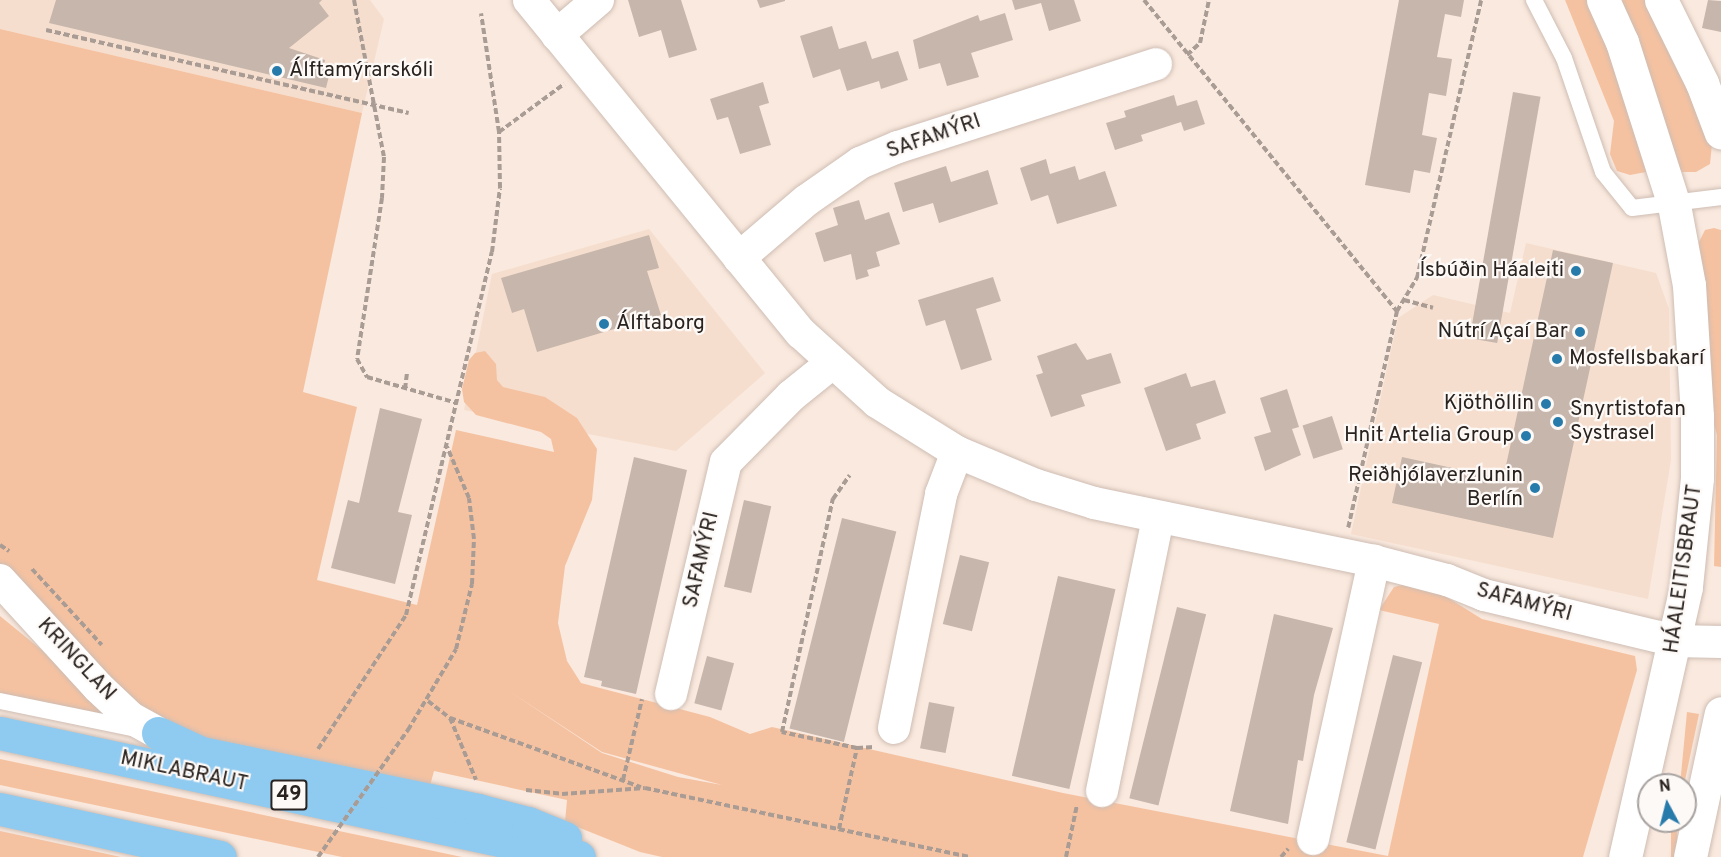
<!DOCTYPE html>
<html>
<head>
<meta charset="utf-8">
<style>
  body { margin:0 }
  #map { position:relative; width:1721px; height:857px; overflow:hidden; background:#fae9de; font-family:Overpass,sans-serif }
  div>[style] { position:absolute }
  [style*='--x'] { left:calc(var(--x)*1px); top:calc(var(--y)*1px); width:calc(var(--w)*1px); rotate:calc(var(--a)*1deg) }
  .built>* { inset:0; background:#f6dece }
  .green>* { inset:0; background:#f5c2a1; transform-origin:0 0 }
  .building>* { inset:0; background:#c7b6ac; transform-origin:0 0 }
  .path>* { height:4px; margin-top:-2px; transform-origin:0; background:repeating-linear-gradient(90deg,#a99c94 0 6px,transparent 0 9px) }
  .roads { filter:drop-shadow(0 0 2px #cebdb3) drop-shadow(0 0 2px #cebdb3) }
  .service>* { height:16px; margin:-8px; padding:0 8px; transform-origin:8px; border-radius:8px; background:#fff }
  .minor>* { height:32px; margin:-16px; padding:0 16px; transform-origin:16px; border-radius:16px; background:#fff }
  .tertiary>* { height:33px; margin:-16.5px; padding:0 16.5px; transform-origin:16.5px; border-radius:16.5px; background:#fff }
  .trunk>* { height:33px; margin:-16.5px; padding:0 16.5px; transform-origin:16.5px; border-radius:16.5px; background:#8fcaf0 }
  .path-bridge>* { height:4px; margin-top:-2px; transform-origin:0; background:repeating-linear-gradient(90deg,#a99c94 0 6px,transparent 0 9px) }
  .dots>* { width:16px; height:16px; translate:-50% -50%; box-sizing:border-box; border:3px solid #fdf9f7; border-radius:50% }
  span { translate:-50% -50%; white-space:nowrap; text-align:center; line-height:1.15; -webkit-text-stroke:4.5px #fdf9f7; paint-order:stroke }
  .shield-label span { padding:2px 4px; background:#fdf9f7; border:2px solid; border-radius:4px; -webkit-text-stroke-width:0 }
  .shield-label { font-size:20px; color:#29221f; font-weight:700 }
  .poi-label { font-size:21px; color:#29221f }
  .left { translate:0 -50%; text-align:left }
  .right { translate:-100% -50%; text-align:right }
  .street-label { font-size:21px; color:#29221f }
  .north { position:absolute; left:1637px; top:773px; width:60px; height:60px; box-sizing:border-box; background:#fdf9f7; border:2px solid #a8a3a1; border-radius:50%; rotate:353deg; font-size:16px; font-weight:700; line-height:24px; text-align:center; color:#29221f }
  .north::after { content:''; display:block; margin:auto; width:21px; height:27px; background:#277bab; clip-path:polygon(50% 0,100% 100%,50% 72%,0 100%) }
</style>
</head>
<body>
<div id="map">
  <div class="built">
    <i style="clip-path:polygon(0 0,370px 0,384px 19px,362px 113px,0 29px)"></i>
    <i style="clip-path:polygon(649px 229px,765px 373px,676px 451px,464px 410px,492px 274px)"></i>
    <i style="clip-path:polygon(1526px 243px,1656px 273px,1669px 309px,1671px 460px,1648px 599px,1351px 534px,1398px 318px,1433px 295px,1510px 313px)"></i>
  </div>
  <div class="green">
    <i style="clip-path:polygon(1565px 0,1593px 0,1651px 162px,1646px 172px,1630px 175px,1617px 171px,1610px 154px,1614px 121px)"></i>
    <i style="clip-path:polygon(1611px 0,1650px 0,1712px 144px,1710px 164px,1696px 172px,1682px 172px,1673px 159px)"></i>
    <i style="clip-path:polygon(evenodd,0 29px,362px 113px,303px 392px,357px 407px,317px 580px,417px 605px,456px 430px,554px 452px,551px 439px,541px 432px,476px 415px,464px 402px,462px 389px,469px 360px,475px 353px,485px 351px,496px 364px,497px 380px,503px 387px,545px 397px,577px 418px,597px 449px,592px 500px,565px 566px,558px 623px,567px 661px,581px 683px,710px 717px,750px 734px,772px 727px,1063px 793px,1388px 856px,1439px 624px,1379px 610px,1394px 587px,1406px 584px,1437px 591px,1482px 619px,1635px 656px,1637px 670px,1583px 857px,662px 857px,640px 852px,565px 822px,567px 800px,434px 771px,428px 793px,236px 754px,139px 711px,0 565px,0 29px,509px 691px,602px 752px,722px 785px,678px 777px,602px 753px,509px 691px)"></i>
    <i style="clip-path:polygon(1714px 228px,1721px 230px,1721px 567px,1714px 566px,1717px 435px,1709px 406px,1697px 246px,1705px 230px)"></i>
    <i style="clip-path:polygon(0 616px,60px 665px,107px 717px,0 693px)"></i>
    <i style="clip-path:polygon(1687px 712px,1699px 714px,1684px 785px,1680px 785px)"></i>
    <i style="clip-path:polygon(0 759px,462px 857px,342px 857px,0 785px)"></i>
    <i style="left:1671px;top:821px;width:6px;height:37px"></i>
    <i style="clip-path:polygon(0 831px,121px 857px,0 857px)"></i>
  </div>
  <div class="building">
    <i style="clip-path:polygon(56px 0,322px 0,319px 3px,329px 16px,289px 48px,325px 60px,324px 67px,331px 68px,326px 88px,49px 23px)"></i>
    <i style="clip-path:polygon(628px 0,681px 0,697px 50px,669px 58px,661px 30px,639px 37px)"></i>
    <i style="clip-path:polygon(757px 0,785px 0,785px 1px,760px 8px)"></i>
    <i style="clip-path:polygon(1012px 0,1074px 0,1081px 21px,1049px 31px,1041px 3px,1015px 10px)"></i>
    <i style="clip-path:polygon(1399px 0,1464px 0,1461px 17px,1445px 14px,1437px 57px,1452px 59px,1446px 96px,1429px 93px,1422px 135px,1437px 138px,1430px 173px,1414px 170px,1410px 193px,1365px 185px)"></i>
    <i style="clip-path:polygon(1708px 0,1721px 1px,1721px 32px,1702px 28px)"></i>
    <i style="clip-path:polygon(1005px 13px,1013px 40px,971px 53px,979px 77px,947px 86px,940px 63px,919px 69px,913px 40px,978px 15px,980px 21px)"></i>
    <i style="clip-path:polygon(832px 26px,839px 49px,866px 41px,872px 59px,898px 51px,908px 80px,881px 89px,879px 81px,847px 91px,840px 69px,813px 78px,800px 36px)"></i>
    <i style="clip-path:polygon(763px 82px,769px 103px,759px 106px,771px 145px,740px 154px,728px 117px,717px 120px,710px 99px)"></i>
    <i style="left:1513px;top:92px;width:28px;height:250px;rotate:10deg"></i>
    <i style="clip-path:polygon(1174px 95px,1177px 106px,1197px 100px,1205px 124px,1184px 131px,1181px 122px,1141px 135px,1143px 141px,1115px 150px,1106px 123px,1126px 117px,1124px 111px)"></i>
    <i style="clip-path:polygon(1046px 159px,1050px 174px,1075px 166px,1079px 180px,1105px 171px,1117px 206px,1057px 224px,1048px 195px,1031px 201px,1020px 168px)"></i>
    <i style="clip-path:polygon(946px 166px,951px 182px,988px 170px,998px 204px,939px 223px,933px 203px,903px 212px,894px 183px)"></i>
    <i style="clip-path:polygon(859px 200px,865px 220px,889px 212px,900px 244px,876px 252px,880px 266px,867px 270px,869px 276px,856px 280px,851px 254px,824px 262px,815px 233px,838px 225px,833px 208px)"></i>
    <i style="clip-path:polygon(649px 235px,659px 268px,647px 271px,661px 315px,537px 352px,524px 309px,512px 313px,501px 278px)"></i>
    <i style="clip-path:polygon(1553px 250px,1613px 263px,1553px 538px,1392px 503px,1402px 457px,1503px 479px)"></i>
    <i style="clip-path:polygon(993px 277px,1001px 301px,976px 309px,992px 360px,961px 370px,945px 320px,926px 326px,918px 300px)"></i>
    <i style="clip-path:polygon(1076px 343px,1087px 360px,1111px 353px,1121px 383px,1081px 395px,1085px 406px,1051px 417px,1036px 375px,1043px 373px,1037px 356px)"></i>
    <i style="clip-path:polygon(1186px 373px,1191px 387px,1215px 380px,1226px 413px,1196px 424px,1201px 439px,1166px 451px,1144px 388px)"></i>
    <i style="clip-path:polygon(1287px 389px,1299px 427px,1292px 429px,1301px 455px,1265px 471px,1254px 437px,1271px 432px,1260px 398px)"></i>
    <i style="clip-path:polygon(380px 408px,422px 419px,398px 512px,412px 515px,395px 584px,331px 568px,348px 500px,359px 503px)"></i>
    <i style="left:1332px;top:416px;width:35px;height:31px;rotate:72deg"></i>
    <i style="clip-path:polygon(634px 457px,687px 470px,636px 694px,601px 686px,602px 681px,584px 677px)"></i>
    <i style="left:744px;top:500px;width:28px;height:89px;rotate:13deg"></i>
    <i style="left:842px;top:518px;width:56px;height:217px;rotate:14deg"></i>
    <i style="left:960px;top:555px;width:30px;height:71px;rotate:14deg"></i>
    <i style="left:1058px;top:576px;width:59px;height:205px;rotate:13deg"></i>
    <i style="left:1177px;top:607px;width:30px;height:197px;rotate:14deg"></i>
    <i style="clip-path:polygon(1274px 614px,1333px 628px,1314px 695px,1303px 761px,1298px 760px,1288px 824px,1230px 811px)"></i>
    <i style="left:1393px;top:655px;width:30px;height:193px;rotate:14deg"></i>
    <i style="left:707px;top:656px;width:28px;height:49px;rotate:15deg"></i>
    <i style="left:929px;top:702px;width:26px;height:47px;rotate:11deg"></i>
  </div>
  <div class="path">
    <i style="--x:354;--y:0;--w:160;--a:79.2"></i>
    <i style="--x:384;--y:157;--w:41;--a:92.8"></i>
    <i style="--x:382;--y:198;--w:163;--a:98.8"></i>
    <i style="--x:357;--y:359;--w:21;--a:61"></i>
    <i style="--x:367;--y:377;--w:94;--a:16.1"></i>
    <i style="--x:1144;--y:0;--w:401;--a:50.9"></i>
    <i style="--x:1397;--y:311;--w:222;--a:102.7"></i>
    <i style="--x:46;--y:30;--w:372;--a:12.9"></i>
    <i style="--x:1187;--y:55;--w:18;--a:-43"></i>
    <i style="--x:1200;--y:43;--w:44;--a:-78.2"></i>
    <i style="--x:499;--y:132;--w:81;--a:-36.4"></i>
    <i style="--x:1420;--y:268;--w:19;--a:9"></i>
    <i style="--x:1404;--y:300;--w:30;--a:15"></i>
    <i style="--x:1397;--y:311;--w:39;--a:-59"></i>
    <i style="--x:1417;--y:278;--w:285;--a:-77"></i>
    <i style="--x:405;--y:389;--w:16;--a:-83"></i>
    <i style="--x:0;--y:545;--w:11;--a:34"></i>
    <i style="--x:32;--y:569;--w:103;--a:47.4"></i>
    <i style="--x:428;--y:701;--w:28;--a:38"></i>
    <i style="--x:450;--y:718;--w:203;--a:19.9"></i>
    <i style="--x:450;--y:718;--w:67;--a:67.2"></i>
    <i style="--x:408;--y:730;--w:94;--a:-59.3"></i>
    <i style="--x:456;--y:649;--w:67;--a:-76.2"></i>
    <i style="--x:472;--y:584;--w:45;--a:-87.5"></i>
    <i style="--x:474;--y:539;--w:41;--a:-97"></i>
    <i style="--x:469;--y:498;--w:56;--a:-113.3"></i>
    <i style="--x:857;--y:748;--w:17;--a:-3"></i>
    <i style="--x:318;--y:749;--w:160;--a:-56.7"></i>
    <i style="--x:406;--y:615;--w:373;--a:-76.7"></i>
    <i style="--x:492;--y:252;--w:64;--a:-82.9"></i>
    <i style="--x:500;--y:188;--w:56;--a:-91"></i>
    <i style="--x:499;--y:132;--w:120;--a:-98.6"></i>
    <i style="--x:623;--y:780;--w:83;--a:-76.8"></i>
    <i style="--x:526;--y:790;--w:36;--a:6"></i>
    <i style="--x:562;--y:794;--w:83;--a:-4.1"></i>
    <i style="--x:645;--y:788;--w:332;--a:12"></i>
    <i style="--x:839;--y:829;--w:83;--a:-77.5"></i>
    <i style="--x:857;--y:748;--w:77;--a:-168"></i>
    <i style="--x:782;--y:732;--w:239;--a:-77.7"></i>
    <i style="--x:833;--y:499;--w:29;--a:-55"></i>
    <i style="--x:1066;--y:857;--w:53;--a:-78.1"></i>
    <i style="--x:1281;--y:857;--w:11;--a:-49"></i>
  </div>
  <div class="roads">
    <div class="service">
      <i style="--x:1534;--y:0;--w:65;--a:62.7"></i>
      <i style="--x:1564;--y:58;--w:120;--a:71.1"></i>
      <i style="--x:1603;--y:172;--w:46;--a:51.1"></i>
      <i style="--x:1632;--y:208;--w:90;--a:-7"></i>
      <i style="--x:0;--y:701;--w:139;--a:11.6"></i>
    </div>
    <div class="minor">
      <i style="--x:529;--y:0;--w:430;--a:50.8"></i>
      <i style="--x:801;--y:333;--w:103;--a:42.2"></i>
      <i style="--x:877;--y:402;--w:94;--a:32"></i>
      <i style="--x:957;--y:452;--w:86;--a:22.7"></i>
      <i style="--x:1036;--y:485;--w:61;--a:17.2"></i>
      <i style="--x:1094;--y:503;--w:286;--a:11.7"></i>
      <i style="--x:1374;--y:561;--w:75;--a:14.6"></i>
      <i style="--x:1447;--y:580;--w:40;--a:22"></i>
      <i style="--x:1484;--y:595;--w:196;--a:13.5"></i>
      <i style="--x:1675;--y:641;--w:46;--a:1.2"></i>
      <i style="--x:557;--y:35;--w:54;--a:-40.5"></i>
      <i style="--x:739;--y:258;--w:89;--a:-40.5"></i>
      <i style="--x:807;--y:200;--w:65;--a:-34.9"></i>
      <i style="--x:860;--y:163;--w:41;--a:-22.8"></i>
      <i style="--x:898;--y:147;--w:271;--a:-17.8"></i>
      <i style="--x:0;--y:580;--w:145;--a:47.5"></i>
      <i style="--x:98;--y:687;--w:45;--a:43.2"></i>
      <i style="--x:131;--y:718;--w:31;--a:29"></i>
      <i style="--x:671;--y:694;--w:238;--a:-76.7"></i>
      <i style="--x:726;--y:462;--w:93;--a:-45.4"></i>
      <i style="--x:791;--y:396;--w:53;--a:-38.8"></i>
      <i style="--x:894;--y:728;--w:239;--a:-78.6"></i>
      <i style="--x:941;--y:494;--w:45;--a:-69.1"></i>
      <i style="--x:1102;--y:791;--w:278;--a:-78.4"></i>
      <i style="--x:1313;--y:839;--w:285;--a:-77.6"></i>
    </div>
    <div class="tertiary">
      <i style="--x:1603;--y:0;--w:46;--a:65.7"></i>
      <i style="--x:1622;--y:42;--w:171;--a:72.3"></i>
      <i style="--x:1674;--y:205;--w:81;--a:79.4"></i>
      <i style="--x:1689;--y:285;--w:131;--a:86.5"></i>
      <i style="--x:1697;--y:416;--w:62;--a:90"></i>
      <i style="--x:1697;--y:478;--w:110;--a:95.8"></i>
      <i style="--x:1686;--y:587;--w:277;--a:102.7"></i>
      <i style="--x:1661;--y:0;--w:93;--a:63.7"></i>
      <i style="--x:1702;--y:83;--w:53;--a:69.2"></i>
      <i style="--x:1690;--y:857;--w:147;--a:-77.9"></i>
    </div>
    <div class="trunk">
      <i style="--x:0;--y:733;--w:592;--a:12.09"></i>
      <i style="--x:158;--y:733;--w:47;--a:24.9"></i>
      <i style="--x:201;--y:753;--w:283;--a:11.6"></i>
      <i style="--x:478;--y:810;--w:52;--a:14.6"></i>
      <i style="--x:528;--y:823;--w:40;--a:22"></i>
      <i style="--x:0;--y:809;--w:225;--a:12.3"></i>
    </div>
  </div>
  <div class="path-bridge">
    <i style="--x:318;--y:857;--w:156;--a:-54.7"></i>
  </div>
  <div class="dots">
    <i style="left:277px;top:71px;background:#277bab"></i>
    <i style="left:1576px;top:271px;background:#277bab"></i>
    <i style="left:604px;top:324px;background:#277bab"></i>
    <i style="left:1580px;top:332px;background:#277bab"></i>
    <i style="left:1557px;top:359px;background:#277bab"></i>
    <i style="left:1546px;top:404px;background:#277bab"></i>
    <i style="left:1558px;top:422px;background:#277bab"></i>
    <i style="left:1526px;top:436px;background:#277bab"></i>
    <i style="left:1535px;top:488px;background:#277bab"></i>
  </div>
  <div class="shield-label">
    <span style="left:289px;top:795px">49</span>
  </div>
  <div class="poi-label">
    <span class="left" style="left:289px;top:71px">Álftamýrarskóli</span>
    <span class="right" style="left:1564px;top:271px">Ísbúðin Háaleiti</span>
    <span class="left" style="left:616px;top:324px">Álftaborg</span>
    <span class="right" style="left:1568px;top:332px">Nútrí Açaí Bar</span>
    <span class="left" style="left:1569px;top:359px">Mosfellsbakarí</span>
    <span class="right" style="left:1534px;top:404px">Kjöthöllin</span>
    <span class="left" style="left:1570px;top:422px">Snyrtistofan<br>Systrasel</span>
    <span class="right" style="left:1514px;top:436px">Hnit Artelia Group</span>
    <span class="right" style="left:1523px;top:488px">Reiðhjólaverzlunin<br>Berlín</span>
  </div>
  <div class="street-label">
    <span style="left:934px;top:137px;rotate:-19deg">SAFAMÝRI</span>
    <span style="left:702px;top:560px;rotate:-77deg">SAFAMÝRI</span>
    <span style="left:1684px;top:569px;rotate:-82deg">HÁALEITISBRAUT</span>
    <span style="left:1524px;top:603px;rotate:15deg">SAFAMÝRI</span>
    <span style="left:76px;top:660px;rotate:47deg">KRINGLAN</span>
    <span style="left:184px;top:772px;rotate:12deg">MIKLABRAUT</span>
  </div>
  <div class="north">N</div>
</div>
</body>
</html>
